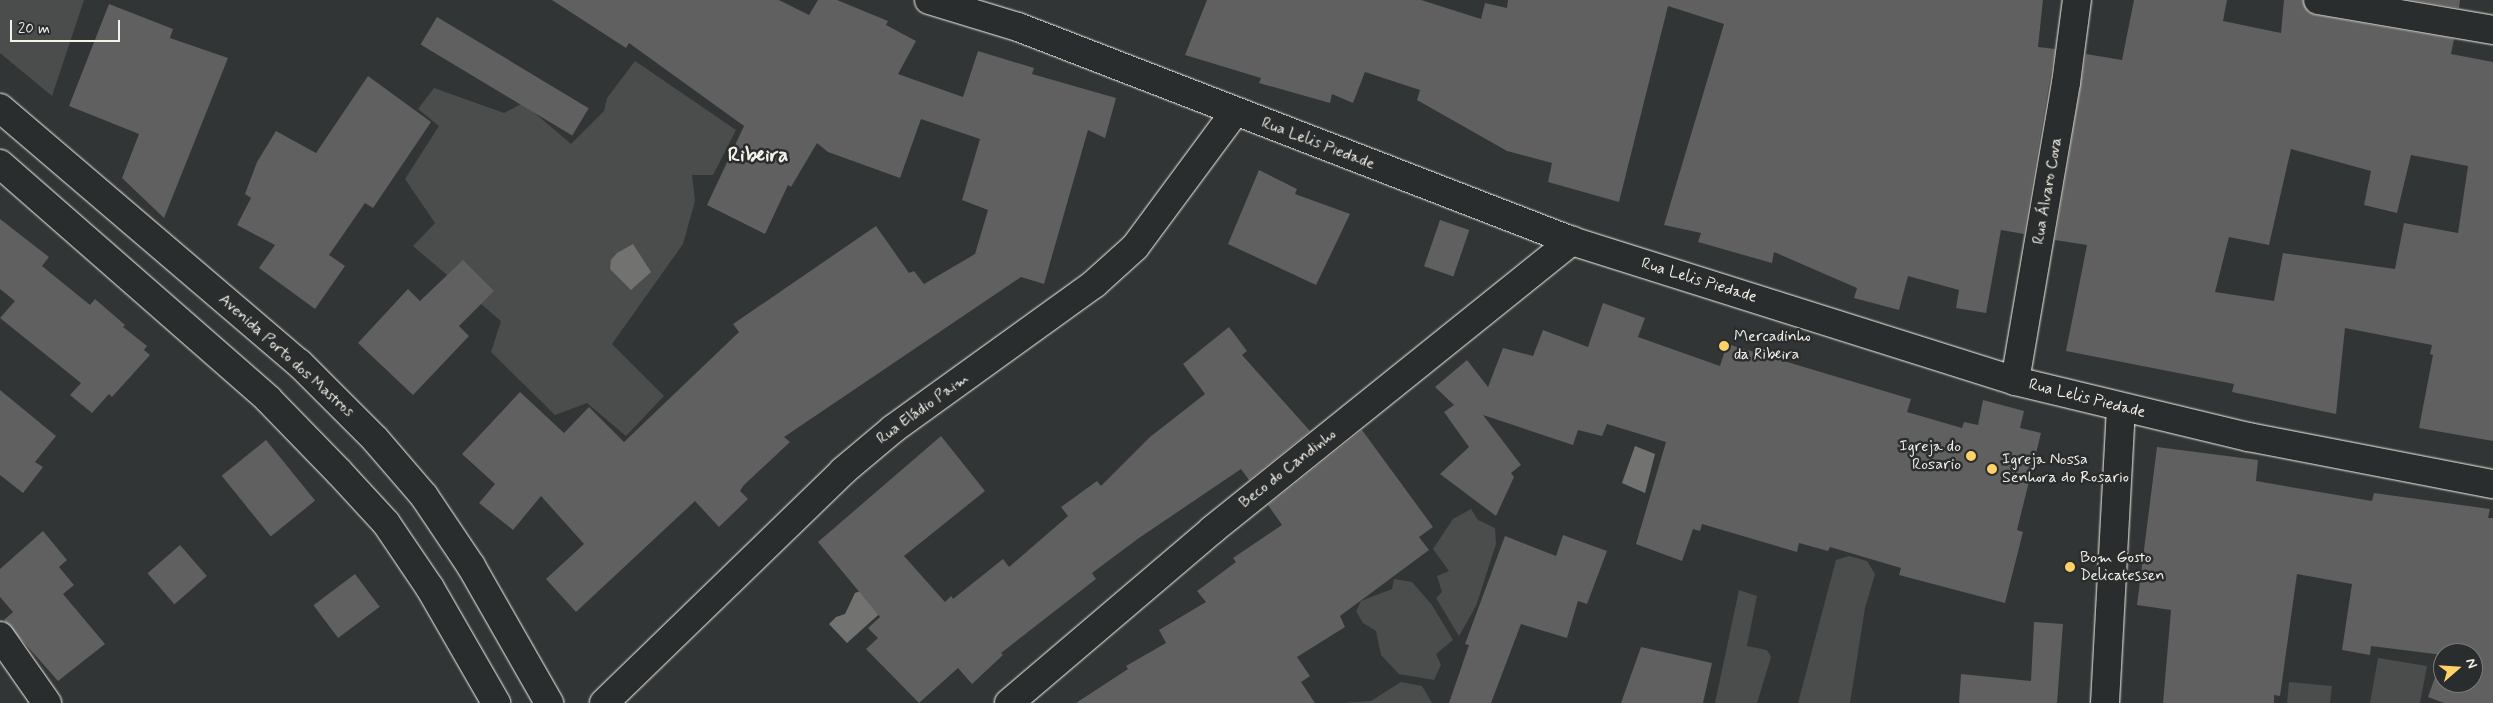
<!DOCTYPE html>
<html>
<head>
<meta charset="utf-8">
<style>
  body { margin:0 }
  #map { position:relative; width:2493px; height:703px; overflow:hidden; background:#323535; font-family:Mynerve,sans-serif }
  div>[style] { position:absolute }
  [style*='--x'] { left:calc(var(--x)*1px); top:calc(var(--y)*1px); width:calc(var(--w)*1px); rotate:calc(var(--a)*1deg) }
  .green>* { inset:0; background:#4b4d4c }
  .water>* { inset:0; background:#727370 }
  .building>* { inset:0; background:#5f605f; transform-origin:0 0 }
  .roads { filter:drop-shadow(0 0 1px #f4f1e8) drop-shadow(0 0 1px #f4f1e8) }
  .minor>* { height:28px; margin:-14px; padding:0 14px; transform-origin:14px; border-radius:14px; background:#2a2d2e }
  .secondary>* { height:28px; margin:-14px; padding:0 14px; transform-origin:14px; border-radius:14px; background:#2a2d2e }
  .dots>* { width:14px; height:14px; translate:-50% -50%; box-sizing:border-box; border:2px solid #2a2d2e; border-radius:50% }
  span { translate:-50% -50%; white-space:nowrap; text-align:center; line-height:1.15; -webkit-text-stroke:5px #2a2d2e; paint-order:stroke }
  .street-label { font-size:16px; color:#f4f1e8 }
  .poi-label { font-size:16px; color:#f4f1e8 }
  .left { translate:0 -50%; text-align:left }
  .right { translate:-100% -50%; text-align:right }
  .district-label { font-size:21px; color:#f4f1e8; font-weight:700 }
  .north { position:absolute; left:2433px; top:643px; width:50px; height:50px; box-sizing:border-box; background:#2a2d2e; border:1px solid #7b7b78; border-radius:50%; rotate:71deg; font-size:14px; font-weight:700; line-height:20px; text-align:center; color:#f4f1e8 }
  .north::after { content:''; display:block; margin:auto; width:18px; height:22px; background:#ffd166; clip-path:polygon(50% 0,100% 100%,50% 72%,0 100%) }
  .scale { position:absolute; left:10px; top:20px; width:110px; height:22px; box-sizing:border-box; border:2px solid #f4f1e8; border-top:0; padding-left:6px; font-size:15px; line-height:18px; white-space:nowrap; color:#f4f1e8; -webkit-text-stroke:4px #2a2d2e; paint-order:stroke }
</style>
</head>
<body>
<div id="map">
  <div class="green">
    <i style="clip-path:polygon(0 0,84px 0,52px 96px,0 53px)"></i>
    <i style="clip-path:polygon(635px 61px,736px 130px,713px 175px,692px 175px,695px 201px,683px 244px,612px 344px,664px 396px,626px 436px,587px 403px,555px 415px,491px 352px,501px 321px,413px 246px,435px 223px,405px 179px,439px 126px,418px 109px,434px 88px,504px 113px,523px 103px,571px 144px,604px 111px,607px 98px)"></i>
    <i style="clip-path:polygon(1471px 509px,1478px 520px,1495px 528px,1496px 544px,1476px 606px,1459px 636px,1436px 598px,1442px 592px,1437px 576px,1449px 571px,1433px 549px,1453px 519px)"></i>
    <i style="clip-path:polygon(1849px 556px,1867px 561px,1875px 574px,1865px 608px,1850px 703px,1798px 703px,1836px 560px)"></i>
    <i style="clip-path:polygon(1394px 579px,1412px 582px,1432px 605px,1453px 640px,1436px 654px,1441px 665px,1434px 680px,1399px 674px,1381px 655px,1376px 631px,1363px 623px,1356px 611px,1361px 601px,1392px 589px)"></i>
    <i style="clip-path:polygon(1739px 590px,1757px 596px,1747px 646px,1767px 650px,1771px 657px,1757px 703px,1715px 703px)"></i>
    <i style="clip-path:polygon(2378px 658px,2427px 666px,2420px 703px,2370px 703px)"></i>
    <i style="clip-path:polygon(1401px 682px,1422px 686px,1432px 703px,1343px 703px,1371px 701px)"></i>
    <i style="clip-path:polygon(2289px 682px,2332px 686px,2330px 703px,2287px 703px)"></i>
  </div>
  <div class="water">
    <i style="clip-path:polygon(633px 244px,651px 272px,631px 290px,610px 269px,611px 260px,617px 253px)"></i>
    <i style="clip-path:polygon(1635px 446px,1655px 454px,1645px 493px,1622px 483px)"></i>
    <i style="clip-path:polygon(873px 586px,897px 598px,847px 643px,829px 624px,836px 617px,845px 614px,855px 593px)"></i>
  </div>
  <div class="building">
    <i style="clip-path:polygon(552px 0,779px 0,809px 15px,818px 0,837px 0,888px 21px,886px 25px,916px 41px,898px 74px,963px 97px,978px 51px,1034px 68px,1032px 74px,1116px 98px,1105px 138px,1088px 130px,1044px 284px,1021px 277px,784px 437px,790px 442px,744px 485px,740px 491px,748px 499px,719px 527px,695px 501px,576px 612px,546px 579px,584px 544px,541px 496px,513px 530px,479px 503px,495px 484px,462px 454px,520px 392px,564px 433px,589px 407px,624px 442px,739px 332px,733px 324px,876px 226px,909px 273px,914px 271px,924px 284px,975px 254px,988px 210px,962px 200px,980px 139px,921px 119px,900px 178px,828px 152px,817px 143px,791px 187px,788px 185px,765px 234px,707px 205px,744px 126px,629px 43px,626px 48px)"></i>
    <i style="clip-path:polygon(1207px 0,1421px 0,1481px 19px,1485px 3px,1507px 8px,1508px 0,2043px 0,2038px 47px,2055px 49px,2024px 234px,2001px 230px,1986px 313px,1956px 308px,1959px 290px,1908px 276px,1899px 310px,1854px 298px,1857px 288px,1774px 252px,1772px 263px,1698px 242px,1701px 233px,1664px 225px,1724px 24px,1668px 6px,1619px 202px,1548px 182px,1552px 163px,1507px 151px,1417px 100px,1420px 90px,1365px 72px,1353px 103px,1332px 94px,1330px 103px,1259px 83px,1261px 78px,1185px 55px)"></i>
    <i style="clip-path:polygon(evenodd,2134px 0,2227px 0,2223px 21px,2281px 33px,2284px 0,2303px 0,2308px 12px,2315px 15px,2454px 39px,2451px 54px,2493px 62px,2493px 441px,2419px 428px,2433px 355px,2430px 354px,2432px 345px,2345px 328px,2336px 414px,2232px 392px,2234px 384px,2066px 351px,2087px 245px,2055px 240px,2086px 54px,2122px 60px,2134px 0,2291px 149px,2371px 171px,2364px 205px,2397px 213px,2411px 155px,2468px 166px,2458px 233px,2404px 223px,2395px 269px,2283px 253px,2274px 301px,2215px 292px,2229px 237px,2269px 245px,2291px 149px)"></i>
    <i style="clip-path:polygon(2410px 0,2460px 0,2459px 8px)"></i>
    <i style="clip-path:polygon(109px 4px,173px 29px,170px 38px,228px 58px,164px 218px,122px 178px,139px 134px,69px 106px)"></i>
    <i style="left:437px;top:17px;width:177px;height:32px;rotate:31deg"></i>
    <i style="clip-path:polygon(368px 76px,431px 122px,373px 208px,365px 203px,329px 255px,345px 266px,315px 309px,259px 268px,275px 245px,237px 225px,251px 198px,245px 194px,257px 162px,276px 131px,316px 153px)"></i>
    <i style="clip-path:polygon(1259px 170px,1297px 189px,1295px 194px,1350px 214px,1316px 285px,1228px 244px)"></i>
    <i style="clip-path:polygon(0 219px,49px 257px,42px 266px,90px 305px,95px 299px,125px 325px,123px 327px,147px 346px,144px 350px,150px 355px,112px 397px,109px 394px,92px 413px,70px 395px,81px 383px,0 318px,15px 301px,0 289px)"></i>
    <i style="left:1440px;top:220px;width:31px;height:49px;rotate:19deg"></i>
    <i style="clip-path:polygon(463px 260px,494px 291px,459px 326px,469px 336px,413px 395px,358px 343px,408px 289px,420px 301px)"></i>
    <i style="clip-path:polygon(1603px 303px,1645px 318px,1638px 337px,1720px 366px,1727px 344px,1911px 399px,1907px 412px,1962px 428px,1964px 422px,1978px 425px,1983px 400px,2024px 411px,2020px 428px,2041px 433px,2017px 530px,2023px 532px,2005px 603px,1899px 575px,1901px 568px,1830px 547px,1828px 551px,1799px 543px,1797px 552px,1702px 524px,1700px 531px,1693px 529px,1682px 561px,1636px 544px,1666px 442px,1607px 424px,1602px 436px,1578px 430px,1573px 445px,1483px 415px,1521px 465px,1511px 473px,1514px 477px,1496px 516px,1440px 474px,1469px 447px,1444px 412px,1454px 405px,1435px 387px,1467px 360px,1488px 387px,1503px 348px,1533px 356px,1543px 330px,1588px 347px)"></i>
    <i style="clip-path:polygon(1229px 327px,1247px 351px,1242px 355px,1310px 431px,1249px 480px,1241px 469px,1139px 538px,1092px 573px,1096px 579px,1001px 653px,1003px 655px,972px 684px,958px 668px,919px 703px,866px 649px,878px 638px,868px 628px,880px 617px,818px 542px,941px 436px,985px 491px,904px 556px,945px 602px,951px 596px,953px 599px,1003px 559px,1009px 567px,1068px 516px,1061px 507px,1097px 481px,1101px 486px,1150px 437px,1205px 394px,1183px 364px)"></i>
    <i style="clip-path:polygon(0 390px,56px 436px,35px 462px,43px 467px,23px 493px,0 475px)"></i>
    <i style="clip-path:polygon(1362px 430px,1433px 527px,1419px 537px,1429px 550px,1340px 616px,1345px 627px,1297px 657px,1310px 676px,1301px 682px,1315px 703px,1076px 703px,1128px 669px,1126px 666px,1166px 643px,1159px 630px,1206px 602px,1197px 591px,1236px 562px,1233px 558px,1282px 525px,1268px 505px)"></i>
    <i style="left:266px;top:440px;width:78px;height:57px;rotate:51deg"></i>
    <i style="clip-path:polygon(evenodd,2157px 447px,2258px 460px,2256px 481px,2372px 501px,2374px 493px,2490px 509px,2488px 518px,2493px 518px,2493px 703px,2444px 703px,2428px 697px,2443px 655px,2371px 646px,2370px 655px,2342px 650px,2352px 584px,2297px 574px,2280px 696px,2274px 695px,2274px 703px,2163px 703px,2171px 610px,2137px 605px,2157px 447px,2443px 653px,2473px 653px,2473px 683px,2443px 683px,2443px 653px)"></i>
    <i style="clip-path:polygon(43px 531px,67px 560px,59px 567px,74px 585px,63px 594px,105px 644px,58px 681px,4px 620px,13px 612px,0 597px,0 569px)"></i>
    <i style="clip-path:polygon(1563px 535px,1607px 551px,1587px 604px,1578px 601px,1567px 638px,1521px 624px,1491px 703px,1449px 703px,1469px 645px,1465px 644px,1505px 536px,1556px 556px)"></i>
    <i style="left:180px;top:545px;width:41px;height:43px;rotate:49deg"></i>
    <i style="left:355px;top:574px;width:41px;height:52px;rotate:53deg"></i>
    <i style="clip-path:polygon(2034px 622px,2063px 624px,2057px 703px,1959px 703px,1961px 674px,2031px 681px)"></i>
    <i style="clip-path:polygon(1641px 647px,1712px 663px,1703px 703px,1621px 703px)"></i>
  </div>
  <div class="roads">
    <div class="minor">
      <i style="--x:2318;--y:0;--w:178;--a:9.7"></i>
      <i style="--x:2015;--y:381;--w:302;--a:-80.3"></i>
      <i style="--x:2066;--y:83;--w:84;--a:-82.5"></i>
      <i style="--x:0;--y:636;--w:82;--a:55"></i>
      <i style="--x:604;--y:703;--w:333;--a:-44.1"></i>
      <i style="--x:843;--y:471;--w:65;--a:-40"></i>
      <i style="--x:893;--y:429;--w:248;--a:-35.8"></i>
      <i style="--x:1094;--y:284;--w:55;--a:-42.1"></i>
      <i style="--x:1135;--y:247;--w:168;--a:-53.5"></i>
      <i style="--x:1009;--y:703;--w:267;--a:-40.4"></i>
      <i style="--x:1212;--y:530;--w:462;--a:-38.8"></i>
    </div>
    <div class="secondary">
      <i style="--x:929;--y:0;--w:93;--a:16.9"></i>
      <i style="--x:1018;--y:27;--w:594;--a:21.12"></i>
      <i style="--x:1572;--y:241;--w:465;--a:17.5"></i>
      <i style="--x:2015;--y:381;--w:240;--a:13.5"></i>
      <i style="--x:2248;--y:437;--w:249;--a:10.9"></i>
      <i style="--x:0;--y:108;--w:393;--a:40.5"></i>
      <i style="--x:299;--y:363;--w:107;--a:45"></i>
      <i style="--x:375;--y:439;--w:75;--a:49.3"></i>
      <i style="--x:424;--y:496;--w:84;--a:56.1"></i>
      <i style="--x:471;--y:566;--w:158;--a:60.3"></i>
      <i style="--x:0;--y:164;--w:356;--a:41.2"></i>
      <i style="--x:268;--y:399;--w:102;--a:45.8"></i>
      <i style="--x:339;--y:472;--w:69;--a:47.3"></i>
      <i style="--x:386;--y:523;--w:78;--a:55.9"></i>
      <i style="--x:430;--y:588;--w:133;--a:60.1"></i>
      <i style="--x:2105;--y:703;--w:295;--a:-86.9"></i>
    </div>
  </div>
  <div class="dots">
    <i style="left:1724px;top:346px;background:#ffd166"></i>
    <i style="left:1971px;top:456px;background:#ffd166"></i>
    <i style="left:1992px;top:469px;background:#ffd166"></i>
    <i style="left:2070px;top:567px;background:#ffd166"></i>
  </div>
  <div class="street-label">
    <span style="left:1318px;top:144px;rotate:21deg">Rua Lelis Piedade</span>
    <span style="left:2048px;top:191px;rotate:-80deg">Rua Álvaro Cova</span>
    <span style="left:1699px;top:281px;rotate:17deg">Rua Lelis Piedade</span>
    <span style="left:286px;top:356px;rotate:42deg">Avenida Porto dos Mastros</span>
    <span style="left:2087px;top:399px;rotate:14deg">Rua Lelis Piedade</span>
    <span style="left:923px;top:409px;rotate:-36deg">Rua Eládio Paim</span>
    <span style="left:1288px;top:469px;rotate:-38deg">Beco do Candinho</span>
  </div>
  <div class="poi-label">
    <span class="left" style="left:1734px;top:346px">Mercadinho<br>da Ribeira</span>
    <span class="right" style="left:1961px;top:456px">Igreja do<br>Rosario</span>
    <span class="left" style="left:2002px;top:469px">Igreja Nossa<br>Senhora do Rosario</span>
    <span class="left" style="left:2080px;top:567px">Bom Gosto<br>Delicatessen</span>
  </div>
  <div class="district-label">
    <span style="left:758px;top:155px">Ribeira</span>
  </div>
  <div class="north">N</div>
  <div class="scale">20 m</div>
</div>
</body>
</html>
